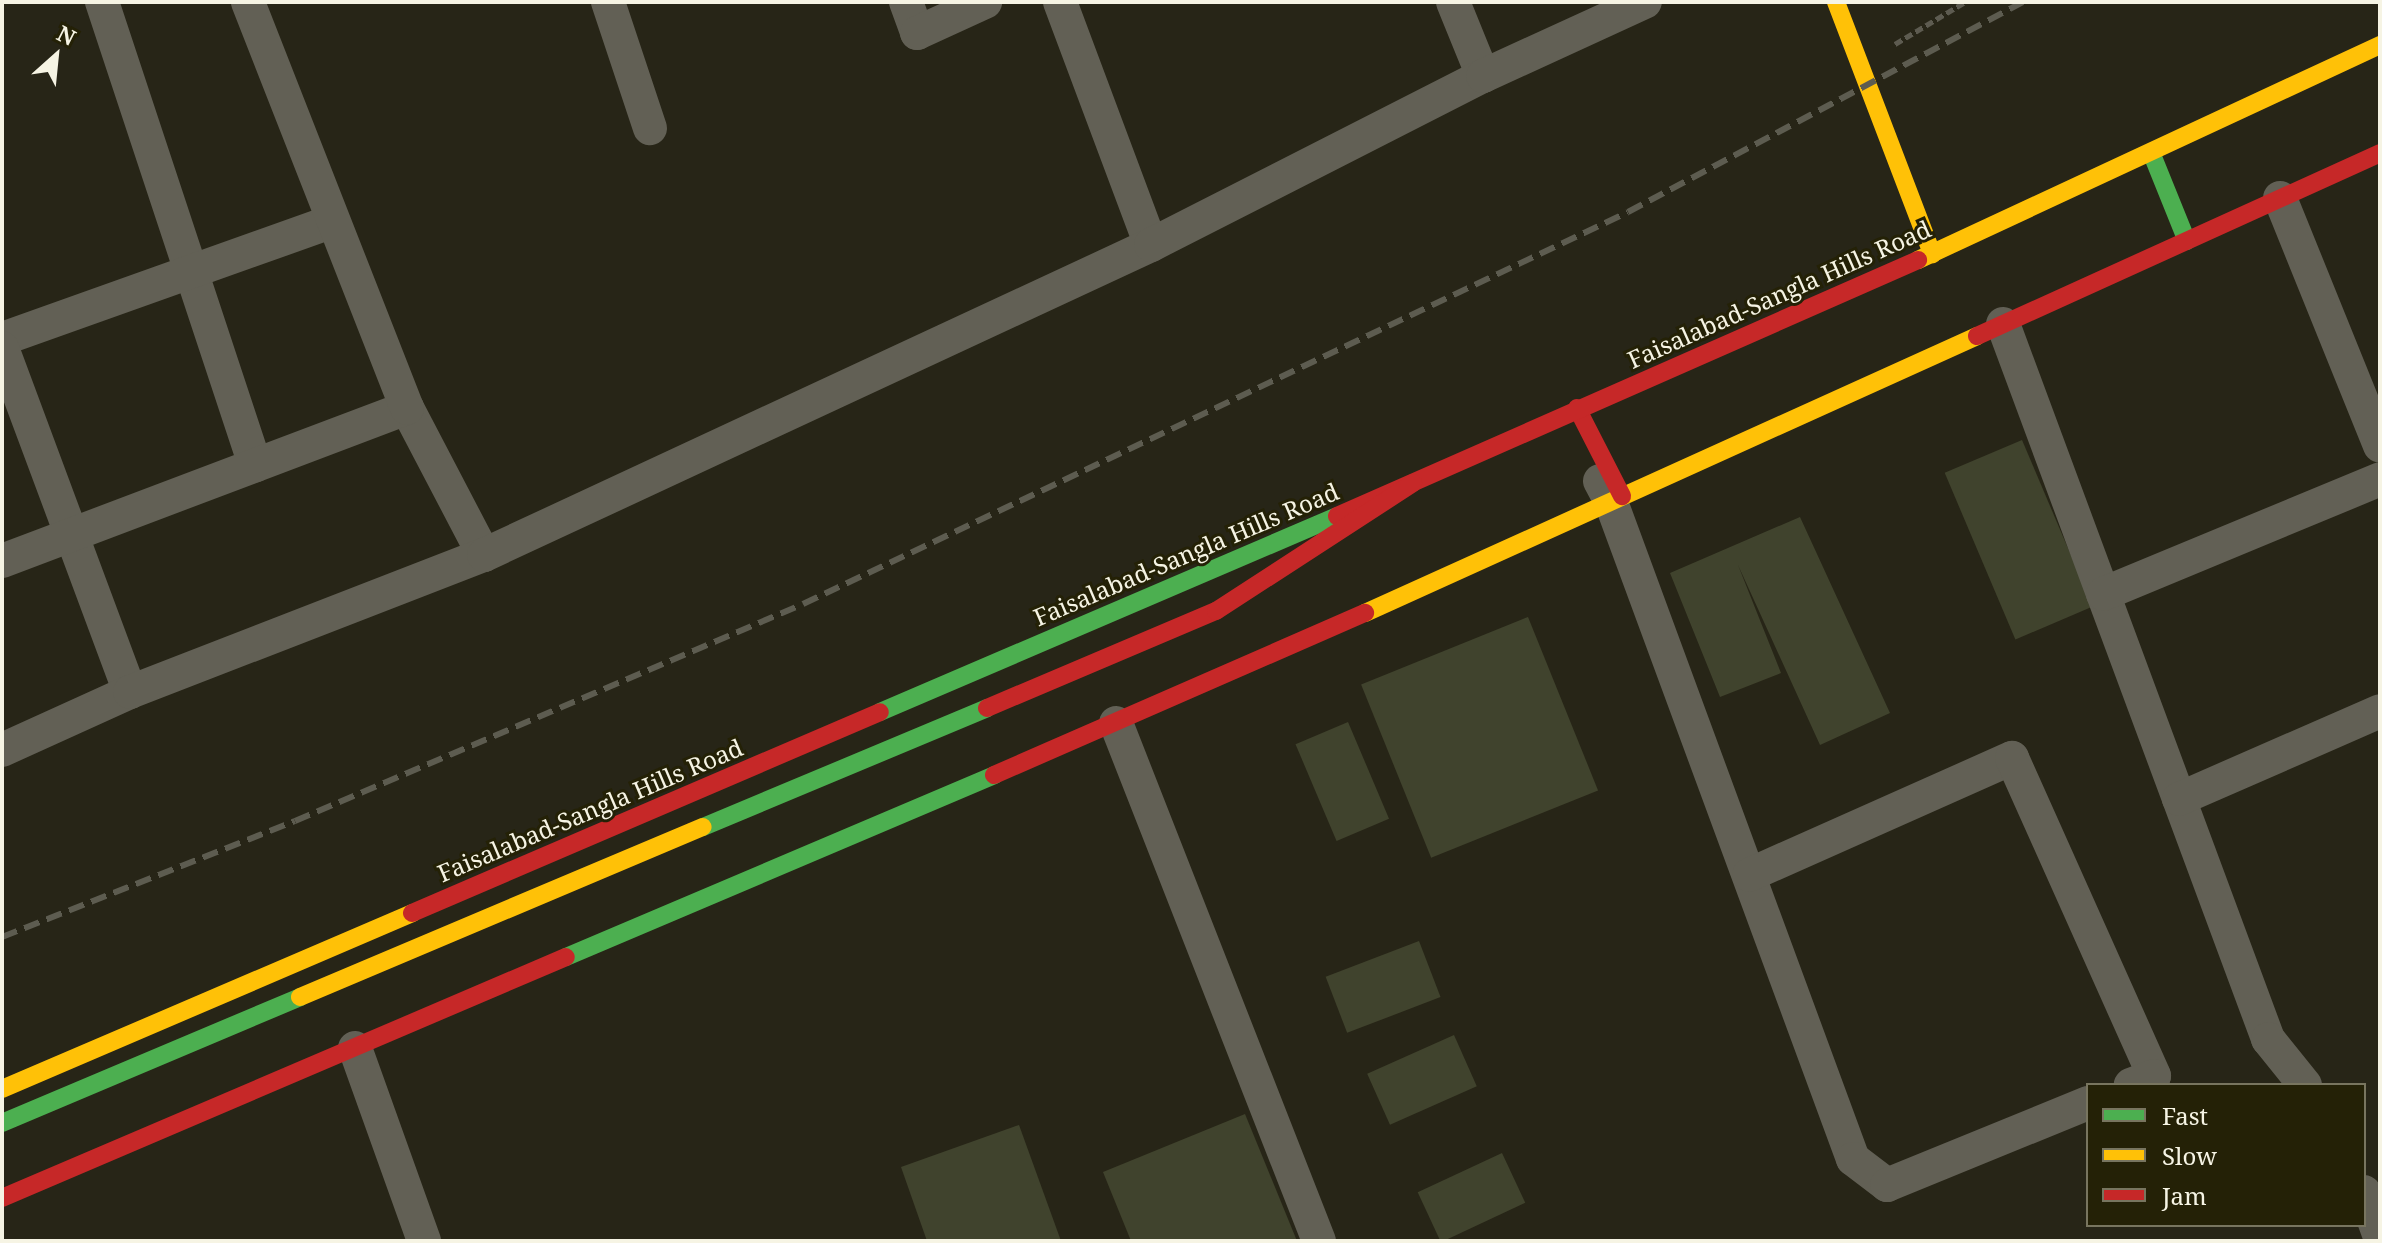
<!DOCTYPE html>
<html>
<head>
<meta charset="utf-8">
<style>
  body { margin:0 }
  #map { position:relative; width:2382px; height:1243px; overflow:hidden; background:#272517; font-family:"Noto Serif",serif }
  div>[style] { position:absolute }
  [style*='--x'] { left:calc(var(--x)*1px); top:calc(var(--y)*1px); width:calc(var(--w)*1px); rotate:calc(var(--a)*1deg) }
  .building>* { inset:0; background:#40432d; transform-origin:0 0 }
  .path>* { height:5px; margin-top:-2.5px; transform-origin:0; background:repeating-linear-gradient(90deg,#5d5b50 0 8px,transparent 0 12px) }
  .street>* { height:34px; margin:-17px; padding:0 17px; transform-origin:17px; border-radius:17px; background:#626055 }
  .fast>* { height:18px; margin:-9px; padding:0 9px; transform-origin:9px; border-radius:9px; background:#4caf50 }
  .slow>* { height:18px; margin:-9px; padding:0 9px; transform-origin:9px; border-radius:9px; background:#ffc107 }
  .jam>* { height:18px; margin:-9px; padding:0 9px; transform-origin:9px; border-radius:9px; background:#c62828 }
  .rail>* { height:6px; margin-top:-3px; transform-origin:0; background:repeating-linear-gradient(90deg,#5d5c50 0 16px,transparent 0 24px) }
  span { translate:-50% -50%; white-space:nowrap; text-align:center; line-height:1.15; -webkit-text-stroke:6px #242106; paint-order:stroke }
  .street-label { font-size:24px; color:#f6f4e4 }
  .frame { position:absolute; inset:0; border:4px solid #f6f4e4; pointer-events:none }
  .legend { position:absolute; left:2086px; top:1083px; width:280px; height:144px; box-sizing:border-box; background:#242106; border:2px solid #78755f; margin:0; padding:10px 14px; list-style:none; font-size:24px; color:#f6f4e4 }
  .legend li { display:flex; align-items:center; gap:16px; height:40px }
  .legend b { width:40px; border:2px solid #78755f }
  .north { position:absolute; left:16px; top:16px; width:80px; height:80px; -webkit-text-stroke:6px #242106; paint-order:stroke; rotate:27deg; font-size:22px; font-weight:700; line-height:32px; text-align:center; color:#f6f4e4 }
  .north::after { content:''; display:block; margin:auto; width:28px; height:36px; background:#f6f4e4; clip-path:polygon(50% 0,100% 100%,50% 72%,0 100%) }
</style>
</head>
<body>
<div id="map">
  <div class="building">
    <i style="left:2022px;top:440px;width:181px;height:84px;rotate:67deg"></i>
    <i style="clip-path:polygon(1800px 517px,1890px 713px,1820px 745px,1738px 565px,1781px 673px,1720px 697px,1670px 573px)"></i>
    <i style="left:1528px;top:617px;width:187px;height:180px;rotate:68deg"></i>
    <i style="left:1348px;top:722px;width:105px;height:57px;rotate:67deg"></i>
    <i style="left:1419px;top:941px;width:60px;height:100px;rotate:69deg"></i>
    <i style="left:1454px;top:1035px;width:56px;height:95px;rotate:66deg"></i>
    <i style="clip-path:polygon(1245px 1114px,1297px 1241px,1131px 1241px,1103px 1172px)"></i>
    <i style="clip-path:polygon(1019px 1125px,1061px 1241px,927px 1241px,901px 1167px)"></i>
    <i style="left:1502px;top:1153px;width:55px;height:93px;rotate:65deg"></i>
  </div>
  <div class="path">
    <i style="--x:1895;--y:44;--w:82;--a:-31"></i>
  </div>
  <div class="street">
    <i style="--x:102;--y:2;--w:488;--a:71.7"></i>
    <i style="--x:608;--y:2;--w:133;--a:71.6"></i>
    <i style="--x:906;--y:2;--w:33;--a:70"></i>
    <i style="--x:917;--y:33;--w:75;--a:-24.5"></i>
    <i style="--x:1060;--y:2;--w:259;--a:69.5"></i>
    <i style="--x:1453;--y:2;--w:80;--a:67.9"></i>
    <i style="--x:2280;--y:198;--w:267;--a:68"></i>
    <i style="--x:2003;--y:324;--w:763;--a:69.66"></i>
    <i style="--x:2268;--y:1039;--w:59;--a:51.2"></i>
    <i style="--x:2;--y:339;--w:351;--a:-19.6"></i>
    <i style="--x:2;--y:348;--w:367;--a:69.6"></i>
    <i style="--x:407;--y:408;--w:166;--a:62.4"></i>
    <i style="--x:1600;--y:481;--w:24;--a:62"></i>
    <i style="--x:1611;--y:502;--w:700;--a:69.78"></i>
    <i style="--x:1853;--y:1159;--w:43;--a:37.4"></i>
    <i style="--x:1887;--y:1185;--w:217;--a:-22.2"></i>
    <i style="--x:2;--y:561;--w:433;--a:-20.7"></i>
    <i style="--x:407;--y:408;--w:436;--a:-111.4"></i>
    <i style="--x:2103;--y:594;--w:300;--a:-22.5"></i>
    <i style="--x:1116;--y:723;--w:556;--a:68.6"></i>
    <i style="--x:2;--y:750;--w:141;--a:-24.4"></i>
    <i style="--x:130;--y:692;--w:380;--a:-21.2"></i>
    <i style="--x:484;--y:555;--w:736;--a:-24.93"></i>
    <i style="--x:1151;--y:245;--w:373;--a:-27"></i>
    <i style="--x:1483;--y:76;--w:178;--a:-24.6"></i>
    <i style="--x:2179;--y:799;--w:219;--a:-23.6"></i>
    <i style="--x:1749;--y:875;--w:288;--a:-24"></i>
    <i style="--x:2012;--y:758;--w:348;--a:65.9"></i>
    <i style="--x:2154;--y:1076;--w:25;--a:159"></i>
    <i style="--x:355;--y:1048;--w:205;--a:70.3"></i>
    <i style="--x:2364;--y:1192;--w:48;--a:70.4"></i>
  </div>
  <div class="fast">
    <i style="--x:2151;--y:152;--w:96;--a:68"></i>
    <i style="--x:880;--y:712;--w:497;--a:-23.2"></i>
    <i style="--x:703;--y:827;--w:308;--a:-22.7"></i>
    <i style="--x:566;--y:957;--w:465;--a:-23"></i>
    <i style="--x:2;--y:1123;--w:324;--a:-22.9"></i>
  </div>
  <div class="slow">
    <i style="--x:1836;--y:2;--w:270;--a:69.1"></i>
    <i style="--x:1918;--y:260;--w:510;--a:-24.96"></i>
    <i style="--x:1365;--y:613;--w:672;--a:-24.35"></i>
    <i style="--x:300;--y:997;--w:437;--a:-22.9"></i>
    <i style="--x:2;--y:1089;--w:446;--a:-23.2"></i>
  </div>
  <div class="jam">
    <i style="--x:1977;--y:336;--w:443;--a:-24.4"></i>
    <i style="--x:1577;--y:408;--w:99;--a:62.9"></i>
    <i style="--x:1337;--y:516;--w:635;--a:-23.78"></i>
    <i style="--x:987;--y:708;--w:249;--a:-23"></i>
    <i style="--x:1216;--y:611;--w:235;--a:-33"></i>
    <i style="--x:994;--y:775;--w:405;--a:-23.6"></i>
    <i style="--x:412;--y:913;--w:509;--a:-23.24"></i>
    <i style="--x:2;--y:1198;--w:613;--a:-23.14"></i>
  </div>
  <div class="rail">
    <i style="--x:2;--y:937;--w:315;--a:-21.6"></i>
    <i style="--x:295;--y:821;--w:552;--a:-23.13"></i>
    <i style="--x:803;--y:604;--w:913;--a:-25.41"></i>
    <i style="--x:1628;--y:212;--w:447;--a:-28"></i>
  </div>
  <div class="street-label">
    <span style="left:1779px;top:294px;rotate:-24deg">Faisalabad-Sangla Hills Road</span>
    <span style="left:1186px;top:554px;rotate:-23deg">Faisalabad-Sangla Hills Road</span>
    <span style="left:590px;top:810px;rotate:-23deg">Faisalabad-Sangla Hills Road</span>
  </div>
  <div class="frame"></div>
  <ul class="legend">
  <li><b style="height:10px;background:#4caf50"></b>Fast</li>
  <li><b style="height:10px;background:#ffc107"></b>Slow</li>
  <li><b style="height:10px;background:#c62828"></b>Jam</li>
  </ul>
  <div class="north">N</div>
</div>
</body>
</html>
